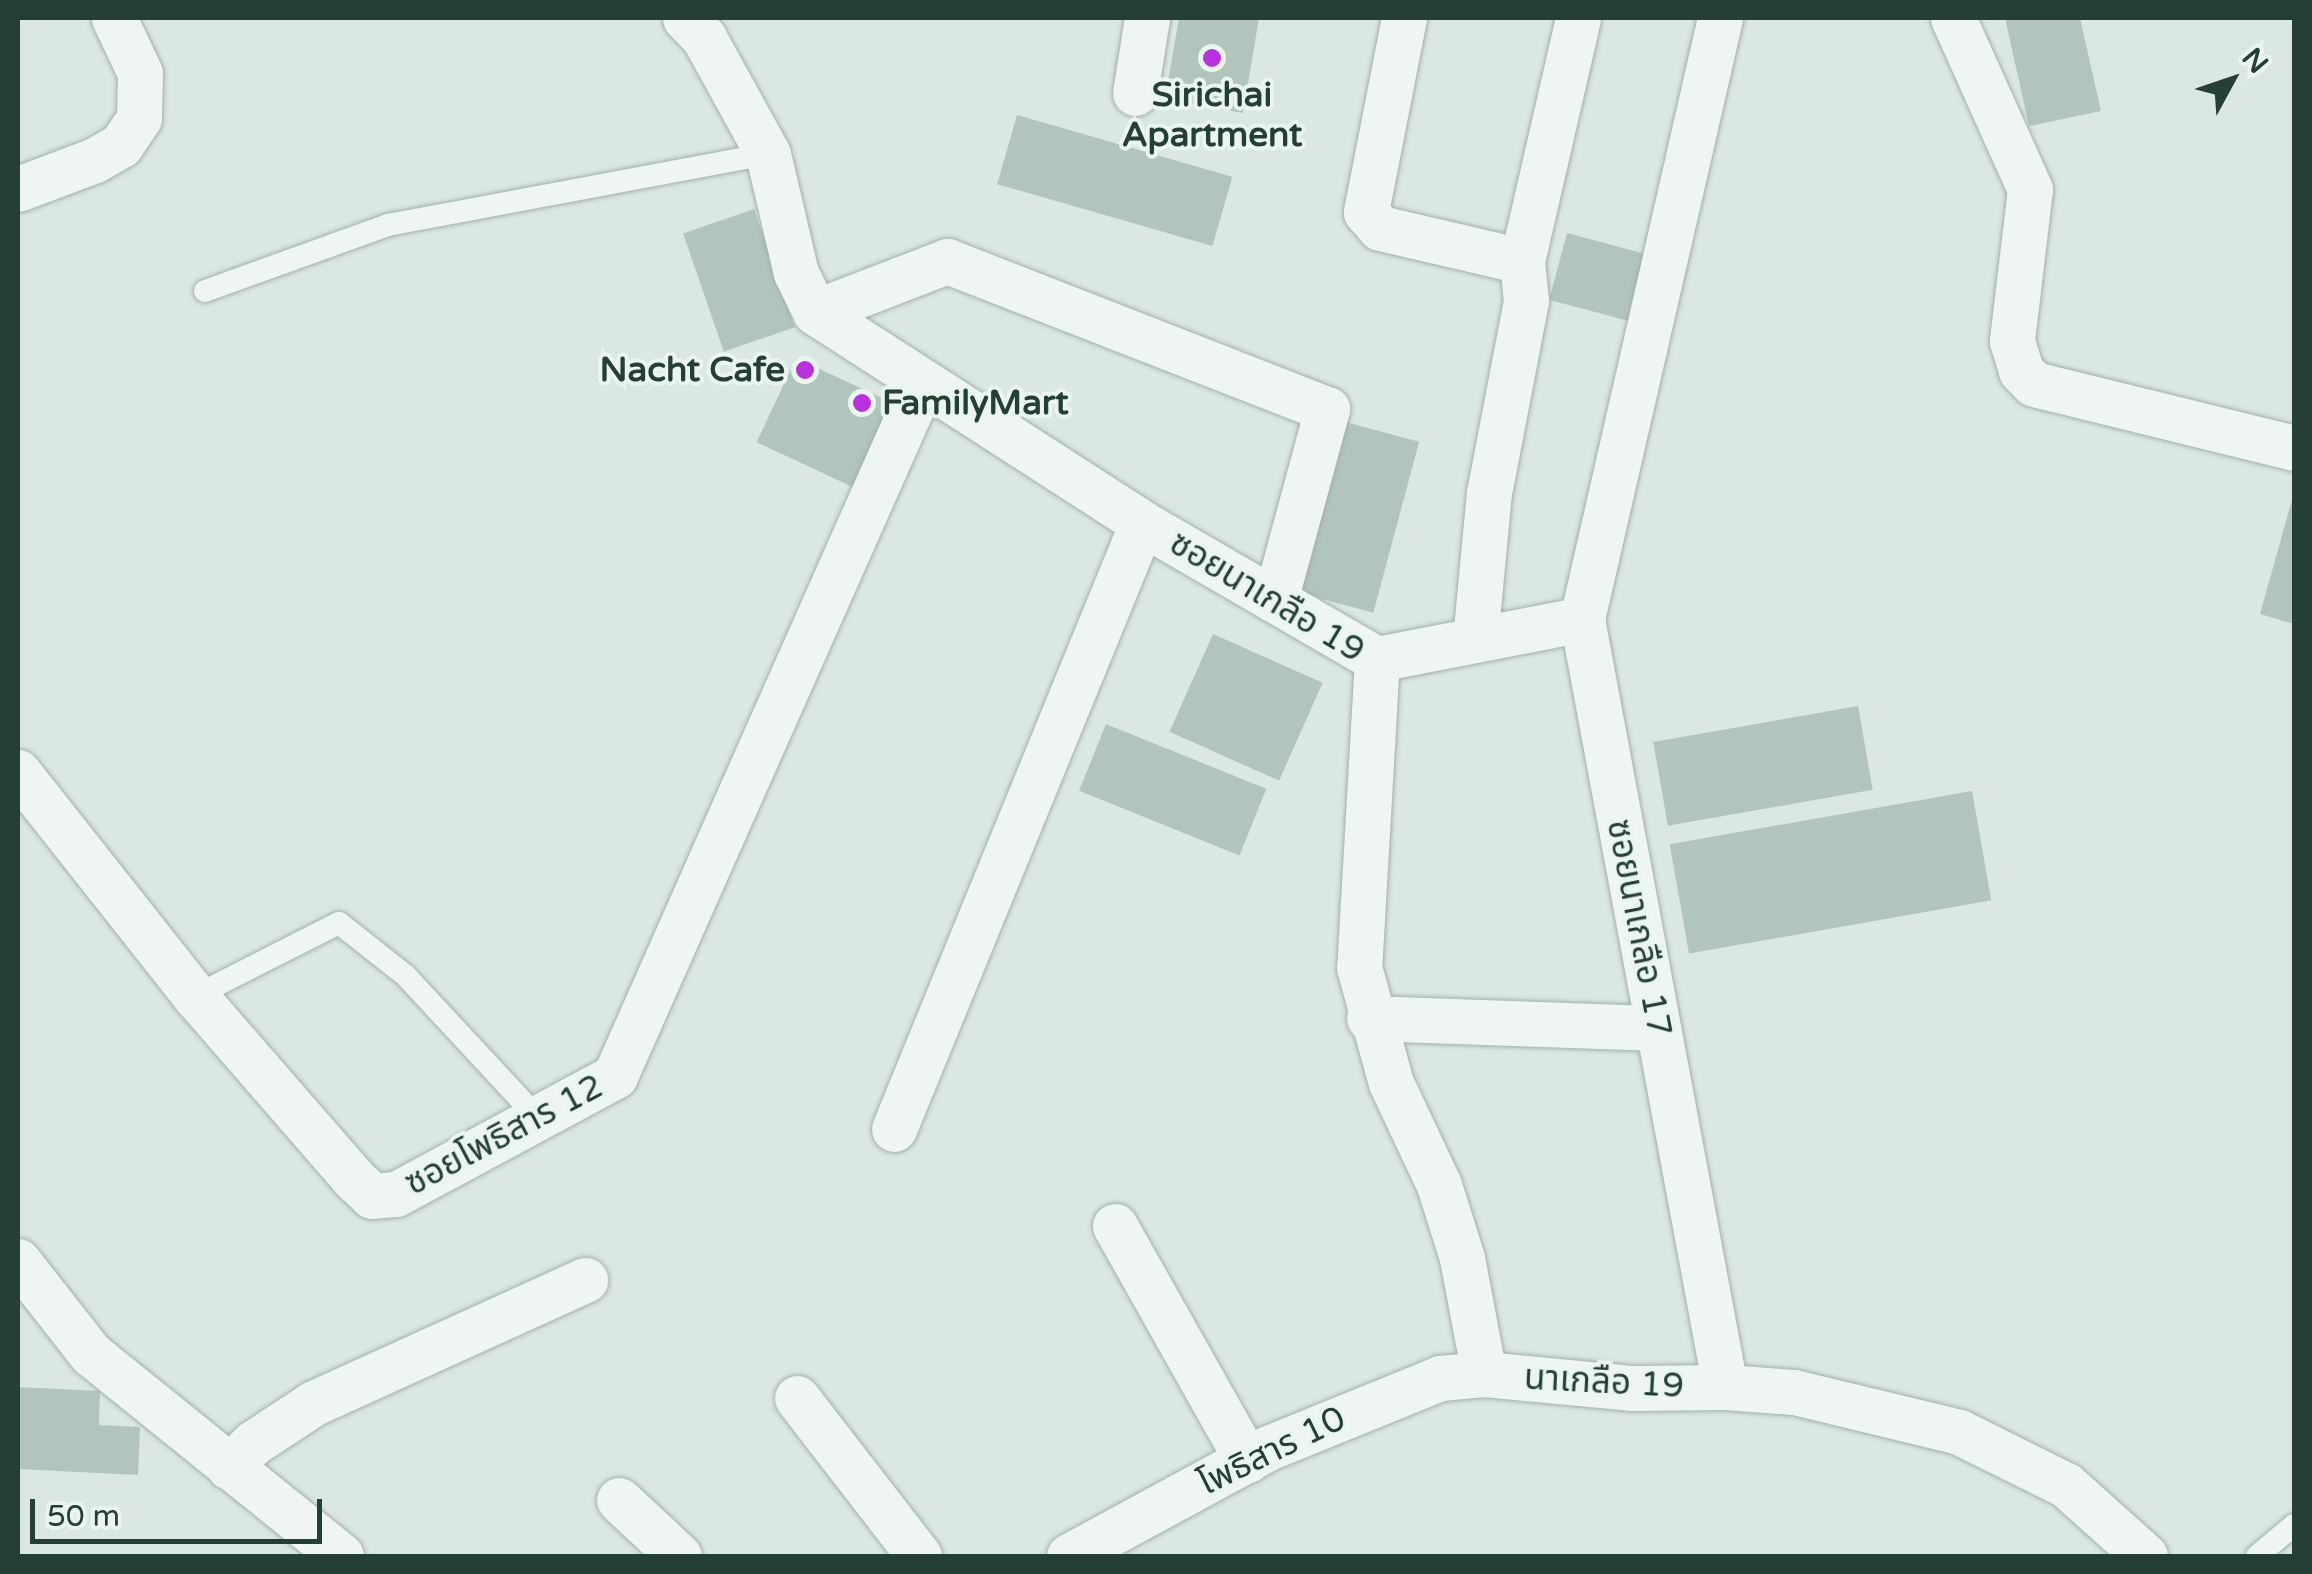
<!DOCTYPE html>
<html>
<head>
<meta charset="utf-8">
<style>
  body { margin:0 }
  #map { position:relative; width:2312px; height:1574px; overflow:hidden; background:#dbe7e2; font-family:"Varela Round","Noto Sans Thai",sans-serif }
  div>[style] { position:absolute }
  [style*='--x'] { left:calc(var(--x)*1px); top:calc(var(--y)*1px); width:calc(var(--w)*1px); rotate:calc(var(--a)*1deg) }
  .building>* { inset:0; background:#b2c5bc; transform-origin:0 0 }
  .roads { filter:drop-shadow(0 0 2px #a0b1aa) drop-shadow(0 0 2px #a0b1aa) }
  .lane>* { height:22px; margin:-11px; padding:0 11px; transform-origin:11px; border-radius:11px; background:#eef5f2 }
  .street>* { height:45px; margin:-22.5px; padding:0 22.5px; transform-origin:22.5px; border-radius:22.5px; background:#eef5f2 }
  .dots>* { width:28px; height:28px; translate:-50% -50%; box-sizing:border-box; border:5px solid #ebf5f0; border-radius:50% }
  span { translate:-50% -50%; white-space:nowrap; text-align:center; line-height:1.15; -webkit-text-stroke:8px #ebf5f0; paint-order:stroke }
  .poi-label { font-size:35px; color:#243f33; font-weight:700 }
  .right { translate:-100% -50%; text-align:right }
  .left { translate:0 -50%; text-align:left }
  .street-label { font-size:35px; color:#243f33 }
  .frame { position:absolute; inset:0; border:20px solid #243f33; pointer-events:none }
  .north { position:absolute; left:2182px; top:30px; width:100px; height:100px; -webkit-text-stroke:8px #ebf5f0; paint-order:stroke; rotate:50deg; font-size:28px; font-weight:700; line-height:40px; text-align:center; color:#243f33 }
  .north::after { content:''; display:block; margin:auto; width:35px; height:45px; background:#243f33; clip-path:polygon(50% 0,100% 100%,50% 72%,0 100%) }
  .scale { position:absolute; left:30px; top:1499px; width:292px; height:45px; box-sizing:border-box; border:5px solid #243f33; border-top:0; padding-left:12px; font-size:30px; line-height:35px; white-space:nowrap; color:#243f33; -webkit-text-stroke:8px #ebf5f0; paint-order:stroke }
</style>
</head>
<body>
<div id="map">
  <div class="building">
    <i style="clip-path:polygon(1179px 18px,1259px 18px,1243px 113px,1165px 99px)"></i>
    <i style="clip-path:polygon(2005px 18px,2080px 18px,2101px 111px,2029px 126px)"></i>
    <i style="left:1017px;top:115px;width:224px;height:72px;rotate:16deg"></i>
    <i style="left:754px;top:209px;width:125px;height:75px;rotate:71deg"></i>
    <i style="left:1567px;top:233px;width:89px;height:69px;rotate:15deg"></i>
    <i style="left:796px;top:358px;width:116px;height:93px;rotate:25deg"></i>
    <i style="left:1338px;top:420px;width:84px;height:177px;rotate:15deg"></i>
    <i style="clip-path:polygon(2293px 496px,2294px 496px,2294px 624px,2260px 614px)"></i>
    <i style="left:1213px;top:634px;width:120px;height:107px;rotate:24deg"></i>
    <i style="left:1858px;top:706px;width:85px;height:208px;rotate:80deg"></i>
    <i style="left:1106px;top:724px;width:173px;height:72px;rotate:22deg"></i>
    <i style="left:1972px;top:791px;width:111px;height:307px;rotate:80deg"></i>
    <i style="clip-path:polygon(18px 1387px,100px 1391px,99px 1425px,140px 1427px,138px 1475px,18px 1469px)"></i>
  </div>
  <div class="roads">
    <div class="lane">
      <i style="--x:205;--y:291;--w:195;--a:-19.8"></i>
      <i style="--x:388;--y:225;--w:387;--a:-10.6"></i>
      <i style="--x:195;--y:996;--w:161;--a:-26.9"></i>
      <i style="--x:339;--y:923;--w:85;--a:38.3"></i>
      <i style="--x:406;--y:976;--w:195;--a:47.1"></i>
      <i style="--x:2257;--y:1556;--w:48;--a:-40"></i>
    </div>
    <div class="street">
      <i style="--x:685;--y:18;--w:28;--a:46"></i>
      <i style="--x:704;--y:38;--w:132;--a:61.1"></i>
      <i style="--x:768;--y:154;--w:122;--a:76.8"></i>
      <i style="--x:796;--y:273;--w:43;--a:64"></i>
      <i style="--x:815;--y:312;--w:389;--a:32.8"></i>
      <i style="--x:1142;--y:523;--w:272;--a:30.1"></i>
      <i style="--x:1377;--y:659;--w:309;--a:93.3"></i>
      <i style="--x:1359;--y:967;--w:120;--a:74.6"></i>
      <i style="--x:1391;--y:1083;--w:113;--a:64.8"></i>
      <i style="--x:1439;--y:1185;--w:77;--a:72.5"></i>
      <i style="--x:1462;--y:1258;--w:118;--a:79.3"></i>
      <i style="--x:1404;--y:18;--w:198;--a:101.1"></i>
      <i style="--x:1366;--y:212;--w:21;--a:49"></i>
      <i style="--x:1380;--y:228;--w:146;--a:13.1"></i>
      <i style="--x:1720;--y:18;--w:617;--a:102.93"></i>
      <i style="--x:1582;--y:619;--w:781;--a:79.45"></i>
      <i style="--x:1725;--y:1387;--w:69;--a:4.1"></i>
      <i style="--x:1794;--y:1392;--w:170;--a:13.6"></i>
      <i style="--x:1959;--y:1432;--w:119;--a:26.4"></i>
      <i style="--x:2066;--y:1485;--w:106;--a:41.9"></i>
      <i style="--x:1953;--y:18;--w:188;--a:65.8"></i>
      <i style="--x:2030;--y:189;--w:153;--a:96.8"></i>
      <i style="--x:2012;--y:341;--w:31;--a:73"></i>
      <i style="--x:2021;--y:371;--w:18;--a:45"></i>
      <i style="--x:2034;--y:384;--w:268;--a:13.8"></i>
      <i style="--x:1135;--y:93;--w:76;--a:-80.9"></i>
      <i style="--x:18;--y:189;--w:82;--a:-20.6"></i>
      <i style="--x:95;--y:160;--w:30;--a:-30"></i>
      <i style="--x:121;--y:145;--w:32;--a:-56"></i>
      <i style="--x:139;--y:118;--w:45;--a:-88.7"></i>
      <i style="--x:140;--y:73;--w:61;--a:-115.3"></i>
      <i style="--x:815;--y:312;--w:142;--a:-21.1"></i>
      <i style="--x:947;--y:261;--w:408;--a:21.3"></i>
      <i style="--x:1327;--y:409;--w:198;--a:105.2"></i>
      <i style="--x:1475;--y:640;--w:148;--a:-84.6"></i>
      <i style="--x:1489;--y:493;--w:196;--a:-79.1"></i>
      <i style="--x:1526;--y:301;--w:40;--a:-95.7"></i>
      <i style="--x:1522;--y:261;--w:249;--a:-77"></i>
      <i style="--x:1377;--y:659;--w:209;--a:-11"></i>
      <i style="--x:18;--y:772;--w:285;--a:51.7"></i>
      <i style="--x:195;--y:996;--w:241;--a:49"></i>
      <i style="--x:353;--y:1178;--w:26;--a:43"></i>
      <i style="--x:372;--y:1196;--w:24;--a:-5"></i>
      <i style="--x:396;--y:1194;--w:249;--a:-28.3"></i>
      <i style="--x:615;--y:1076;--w:755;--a:-66.08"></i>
      <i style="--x:1369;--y:1018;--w:289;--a:2"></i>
      <i style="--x:894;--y:1129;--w:655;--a:-67.74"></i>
      <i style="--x:1115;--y:1226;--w:269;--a:60.6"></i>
      <i style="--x:18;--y:1261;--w:118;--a:51.9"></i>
      <i style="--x:91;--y:1354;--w:321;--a:38.9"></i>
      <i style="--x:797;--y:1398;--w:200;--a:52.3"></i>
      <i style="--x:229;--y:1467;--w:34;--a:-45"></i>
      <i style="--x:253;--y:1443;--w:73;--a:-33.3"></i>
      <i style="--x:314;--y:1403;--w:298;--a:-24.4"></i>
      <i style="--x:619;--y:1500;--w:82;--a:43"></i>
      <i style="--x:1069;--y:1556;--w:226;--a:-28.5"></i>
      <i style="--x:1268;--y:1448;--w:186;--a:-22.1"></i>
      <i style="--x:1440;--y:1378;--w:44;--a:-5.2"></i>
      <i style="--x:1484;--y:1374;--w:150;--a:5.4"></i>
      <i style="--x:1633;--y:1388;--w:92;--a:-0.6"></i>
    </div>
  </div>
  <div class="dots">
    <i style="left:1212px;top:58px;background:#b731dc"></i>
    <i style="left:805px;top:370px;background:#b731dc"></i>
    <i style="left:862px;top:403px;background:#b731dc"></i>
  </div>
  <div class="poi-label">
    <span style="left:1212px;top:115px">Sirichai<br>Apartment</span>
    <span class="right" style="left:785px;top:370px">Nacht Cafe</span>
    <span class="left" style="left:882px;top:403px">FamilyMart</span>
  </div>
  <div class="street-label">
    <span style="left:1267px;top:597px;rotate:31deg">ซอยนาเกลือ 19</span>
    <span style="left:1639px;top:928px;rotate:79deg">ซอยนาเกลือ 17</span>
    <span style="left:504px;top:1135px;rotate:-28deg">ซอยโพธิสาร 12</span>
    <span style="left:1604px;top:1382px;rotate:3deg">นาเกลือ 19</span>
    <span style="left:1272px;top:1451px;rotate:-26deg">โพธิสาร 10</span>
  </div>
  <div class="frame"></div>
  <div class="north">N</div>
  <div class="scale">50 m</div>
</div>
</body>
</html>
